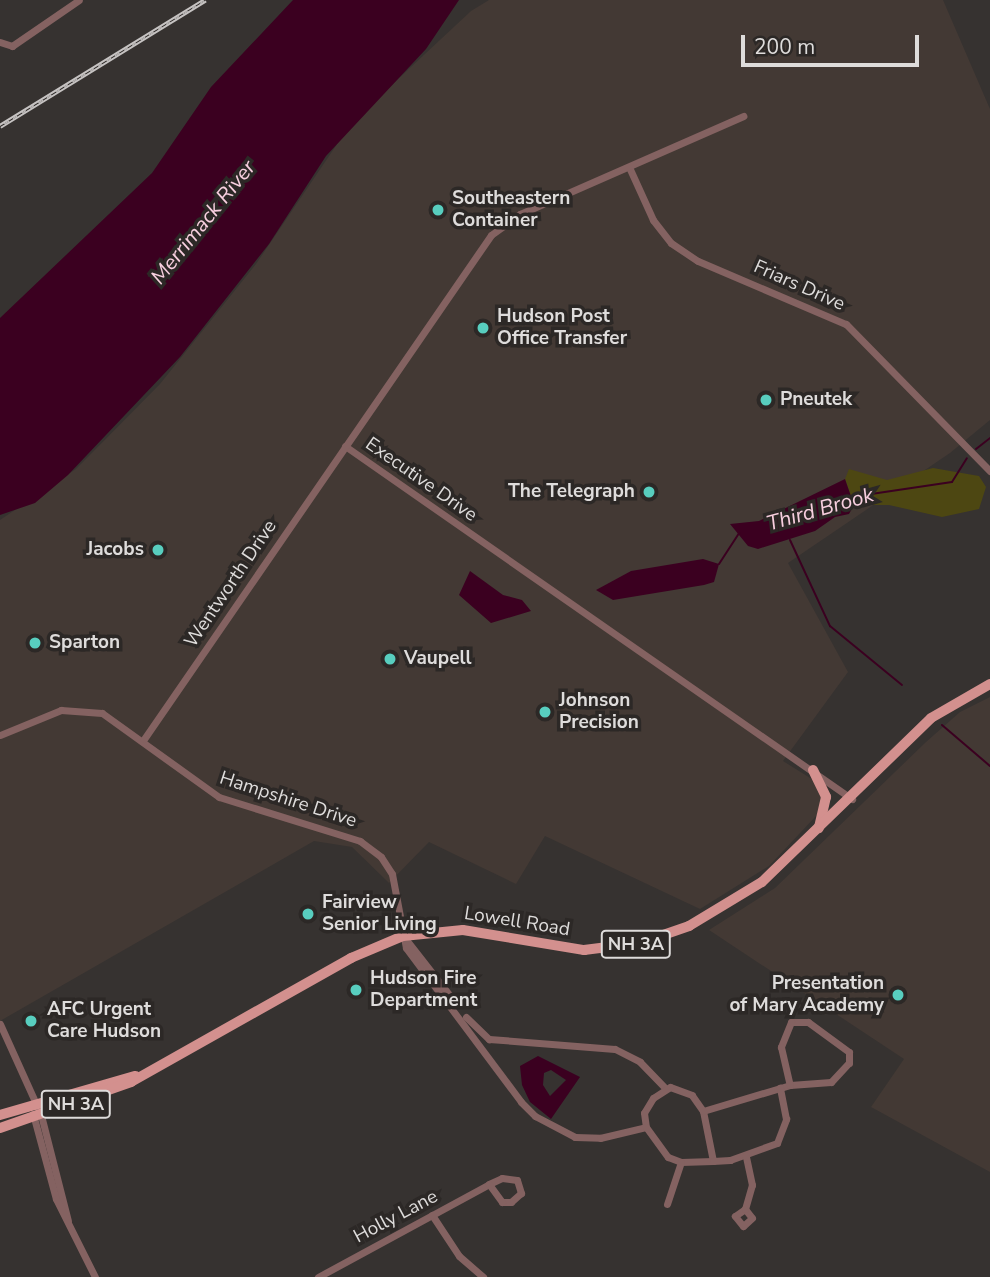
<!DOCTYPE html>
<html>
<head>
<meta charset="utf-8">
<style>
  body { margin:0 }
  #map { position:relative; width:990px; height:1277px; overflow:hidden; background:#363230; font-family:"Nunito Sans",sans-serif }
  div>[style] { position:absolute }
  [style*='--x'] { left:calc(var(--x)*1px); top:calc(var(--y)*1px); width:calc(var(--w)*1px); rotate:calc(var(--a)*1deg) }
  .built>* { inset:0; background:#433934 }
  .green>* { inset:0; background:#4d4712 }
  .water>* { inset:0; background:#3b0020 }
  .stream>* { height:2px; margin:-1px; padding:0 1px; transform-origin:1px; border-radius:1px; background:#3b0020 }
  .minor>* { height:7px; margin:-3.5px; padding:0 3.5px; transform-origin:3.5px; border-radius:3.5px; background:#846261 }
  .major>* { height:10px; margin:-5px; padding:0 5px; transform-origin:5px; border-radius:5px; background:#d3908e }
  .rail>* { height:4.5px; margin-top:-2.25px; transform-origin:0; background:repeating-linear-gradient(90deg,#2c2826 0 5px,#c6c3c2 0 10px); box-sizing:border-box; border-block:2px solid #c6c3c2 }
  .dots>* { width:19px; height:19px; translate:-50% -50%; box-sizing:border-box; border:4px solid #2c2826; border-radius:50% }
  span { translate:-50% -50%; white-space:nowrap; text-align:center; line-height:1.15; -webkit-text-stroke:7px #2c2826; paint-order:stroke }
  .shield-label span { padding:2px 5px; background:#2c2826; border:2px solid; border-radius:5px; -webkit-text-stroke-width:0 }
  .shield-label { font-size:18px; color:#dedcdb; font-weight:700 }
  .poi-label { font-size:19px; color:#dedcdb; font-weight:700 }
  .left { translate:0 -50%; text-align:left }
  .right { translate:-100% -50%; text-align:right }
  .street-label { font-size:19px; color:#dedcdb }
  .water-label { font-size:21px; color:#f8cfdf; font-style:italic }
  .scale { position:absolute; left:741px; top:35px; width:178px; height:32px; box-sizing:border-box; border:4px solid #dedcdb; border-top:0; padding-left:9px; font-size:21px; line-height:24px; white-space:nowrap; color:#dedcdb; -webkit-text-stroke:5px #2c2826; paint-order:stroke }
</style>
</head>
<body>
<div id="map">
  <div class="built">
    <i style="clip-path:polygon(489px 0,943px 0,990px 109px,990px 420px,950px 453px,788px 563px,848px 672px,783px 761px,815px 781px,823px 794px,817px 815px,769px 866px,700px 909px,545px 836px,516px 884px,429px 842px,389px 883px,352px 847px,314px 841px,0 1021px,0 520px,76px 469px,160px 384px,256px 264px,352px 122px,471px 11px)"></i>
    <i style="clip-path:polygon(990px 697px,990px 1172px,871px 1107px,904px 1059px,709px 930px,775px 888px,926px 742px,960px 712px)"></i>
  </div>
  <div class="green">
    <i style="clip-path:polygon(933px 468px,979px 476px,986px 487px,979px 509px,942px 517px,889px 505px,854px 505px,845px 479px,849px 469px,887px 480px)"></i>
  </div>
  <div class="water">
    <i style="clip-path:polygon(293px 0,459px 0,426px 49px,326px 156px,269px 244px,180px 357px,68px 475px,35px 503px,0 515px,0 318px,152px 173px,211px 87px)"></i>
    <i style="clip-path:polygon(845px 479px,854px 505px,849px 514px,835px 517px,815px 531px,758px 549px,748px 546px,730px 524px,759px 521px)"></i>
    <i style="clip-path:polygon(703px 559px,719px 564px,714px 582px,704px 585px,613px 600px,596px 590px,631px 571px)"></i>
    <i style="clip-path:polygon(470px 571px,503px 595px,522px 600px,531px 611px,491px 623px,459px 595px)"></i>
    <i style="clip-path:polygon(evenodd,538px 1056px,580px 1077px,551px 1119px,530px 1102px,522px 1085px,520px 1066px,538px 1056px,551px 1070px,566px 1080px,550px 1096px,543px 1085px,544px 1073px,551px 1070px)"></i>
  </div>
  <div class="stream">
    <i style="--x:976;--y:449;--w:18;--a:-38"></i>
    <i style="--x:851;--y:497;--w:102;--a:-8.4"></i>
    <i style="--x:952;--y:482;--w:28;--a:-58"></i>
    <i style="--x:790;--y:540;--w:95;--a:65.1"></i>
    <i style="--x:830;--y:626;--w:93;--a:39.3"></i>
    <i style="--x:719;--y:564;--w:37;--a:-57"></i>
    <i style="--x:942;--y:725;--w:63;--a:40.5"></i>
  </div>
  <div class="minor">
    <i style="--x:0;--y:42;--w:13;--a:18"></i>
    <i style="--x:12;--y:46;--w:81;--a:-34.5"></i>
    <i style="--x:629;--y:167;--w:58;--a:65.6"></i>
    <i style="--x:653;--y:220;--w:29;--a:52"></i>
    <i style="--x:671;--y:243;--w:32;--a:34"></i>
    <i style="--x:698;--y:261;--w:161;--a:23.1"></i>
    <i style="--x:846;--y:324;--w:206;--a:45.6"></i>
    <i style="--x:345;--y:446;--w:618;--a:34.85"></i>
    <i style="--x:0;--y:735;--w:66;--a:-22.3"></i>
    <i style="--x:61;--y:710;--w:41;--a:4.2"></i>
    <i style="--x:102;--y:713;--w:144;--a:35.7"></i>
    <i style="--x:219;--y:797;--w:148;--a:17.3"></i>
    <i style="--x:360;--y:841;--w:26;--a:37"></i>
    <i style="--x:381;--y:857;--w:20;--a:57"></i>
    <i style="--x:392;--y:874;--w:75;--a:79.3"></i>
    <i style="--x:406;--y:948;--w:192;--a:53.2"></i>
    <i style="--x:521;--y:1102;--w:20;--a:45"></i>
    <i style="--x:535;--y:1116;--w:45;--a:27.7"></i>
    <i style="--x:575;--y:1137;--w:25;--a:2"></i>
    <i style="--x:600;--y:1138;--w:47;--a:-13.4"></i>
    <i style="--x:144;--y:739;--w:612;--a:-55.45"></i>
    <i style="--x:491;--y:235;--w:36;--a:-36"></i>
    <i style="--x:520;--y:214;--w:244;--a:-23.7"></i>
    <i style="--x:404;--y:937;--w:83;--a:51.9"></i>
    <i style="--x:466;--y:1017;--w:32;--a:44"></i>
    <i style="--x:489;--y:1039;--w:126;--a:4.5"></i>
    <i style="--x:615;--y:1049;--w:28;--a:27"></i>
    <i style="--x:640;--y:1062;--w:36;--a:46"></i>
    <i style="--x:0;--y:1024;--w:100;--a:65.7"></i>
    <i style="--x:41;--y:1115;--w:109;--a:75.7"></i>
    <i style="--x:703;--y:1111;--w:91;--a:-16.6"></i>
    <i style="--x:790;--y:1085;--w:41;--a:-4.2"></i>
    <i style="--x:831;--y:1082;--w:26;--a:-47"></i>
    <i style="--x:849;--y:1063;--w:11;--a:-90"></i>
    <i style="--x:849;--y:1052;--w:51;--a:-143.8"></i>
    <i style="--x:808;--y:1022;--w:17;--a:180"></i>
    <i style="--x:791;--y:1022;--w:27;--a:112"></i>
    <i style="--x:781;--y:1047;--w:39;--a:77"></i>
    <i style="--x:33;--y:1114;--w:88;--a:74.9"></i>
    <i style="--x:56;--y:1199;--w:87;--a:63.4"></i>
    <i style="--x:713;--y:1161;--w:51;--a:-101.3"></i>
    <i style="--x:703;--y:1111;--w:19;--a:-125"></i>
    <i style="--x:692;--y:1095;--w:23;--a:-160"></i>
    <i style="--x:670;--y:1087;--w:20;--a:147"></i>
    <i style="--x:653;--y:1098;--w:17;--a:121"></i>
    <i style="--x:644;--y:1113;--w:14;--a:82"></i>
    <i style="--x:646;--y:1127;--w:37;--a:54"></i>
    <i style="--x:668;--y:1157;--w:14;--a:21"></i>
    <i style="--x:681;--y:1162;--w:32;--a:-2"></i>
    <i style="--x:713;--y:1161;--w:17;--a:-3"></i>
    <i style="--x:730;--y:1160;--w:50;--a:-19.9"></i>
    <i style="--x:777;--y:1143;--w:26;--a:-69"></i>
    <i style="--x:786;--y:1119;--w:32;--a:-101"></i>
    <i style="--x:667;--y:1204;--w:44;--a:-71.6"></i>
    <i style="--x:745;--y:1209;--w:11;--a:52"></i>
    <i style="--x:752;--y:1218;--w:12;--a:138"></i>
    <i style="--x:743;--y:1226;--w:13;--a:-129"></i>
    <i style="--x:735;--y:1216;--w:12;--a:-35"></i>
    <i style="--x:745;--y:1209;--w:25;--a:-74"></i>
    <i style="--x:752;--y:1185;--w:30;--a:-102"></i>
    <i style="--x:432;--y:1215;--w:49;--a:56.6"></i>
    <i style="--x:459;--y:1256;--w:32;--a:41"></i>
    <i style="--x:318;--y:1277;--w:195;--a:-28.5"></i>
    <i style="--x:489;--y:1184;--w:14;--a:-25"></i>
    <i style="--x:502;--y:1178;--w:15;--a:8"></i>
    <i style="--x:517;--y:1180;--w:14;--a:73"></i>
    <i style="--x:521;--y:1193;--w:13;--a:138"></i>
    <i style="--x:511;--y:1202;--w:9;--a:180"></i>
    <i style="--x:502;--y:1202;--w:22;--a:-126"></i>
  </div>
  <div class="major">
    <i style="--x:813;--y:770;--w:30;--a:64"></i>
    <i style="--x:826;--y:797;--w:32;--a:103"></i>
    <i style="--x:0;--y:1115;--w:141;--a:-16.1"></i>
    <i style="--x:0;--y:1128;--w:139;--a:-19.3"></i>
    <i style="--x:131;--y:1082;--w:253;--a:-29.4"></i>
    <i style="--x:351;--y:958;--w:56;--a:-22.9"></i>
    <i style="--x:403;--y:936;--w:60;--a:-5.7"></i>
    <i style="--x:463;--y:930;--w:123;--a:9.4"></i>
    <i style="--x:584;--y:950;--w:56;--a:-7.1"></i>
    <i style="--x:640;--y:943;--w:52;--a:-19.1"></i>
    <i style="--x:689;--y:926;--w:85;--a:-31.1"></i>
    <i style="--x:762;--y:882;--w:235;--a:-44.1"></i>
    <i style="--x:931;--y:718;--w:68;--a:-30"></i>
  </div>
  <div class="rail">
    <i style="--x:0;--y:126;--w:241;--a:-31.6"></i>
  </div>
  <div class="dots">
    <i style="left:438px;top:210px;background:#58cebf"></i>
    <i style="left:483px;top:328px;background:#58cebf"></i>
    <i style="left:766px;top:400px;background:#58cebf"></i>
    <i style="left:649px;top:492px;background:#58cebf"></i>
    <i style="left:158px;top:550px;background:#58cebf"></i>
    <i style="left:35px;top:643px;background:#58cebf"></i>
    <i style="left:390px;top:659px;background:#58cebf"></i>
    <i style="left:545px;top:712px;background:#58cebf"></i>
    <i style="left:308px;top:914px;background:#58cebf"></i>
    <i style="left:356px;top:990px;background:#58cebf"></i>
    <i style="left:898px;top:995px;background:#58cebf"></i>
    <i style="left:31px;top:1021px;background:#58cebf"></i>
  </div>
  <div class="shield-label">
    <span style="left:636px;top:944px">NH 3A</span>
    <span style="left:76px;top:1104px">NH 3A</span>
  </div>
  <div class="poi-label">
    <span class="left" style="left:452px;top:210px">Southeastern<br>Container</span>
    <span class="left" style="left:497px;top:328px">Hudson Post<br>Office Transfer</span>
    <span class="left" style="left:780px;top:400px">Pneutek</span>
    <span class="right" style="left:635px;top:492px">The Telegraph</span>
    <span class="right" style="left:144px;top:550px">Jacobs</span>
    <span class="left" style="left:49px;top:643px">Sparton</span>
    <span class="left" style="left:404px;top:659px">Vaupell</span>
    <span class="left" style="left:559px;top:712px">Johnson<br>Precision</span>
    <span class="left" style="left:322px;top:914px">Fairview<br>Senior Living</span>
    <span class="left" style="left:370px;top:990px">Hudson Fire<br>Department</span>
    <span class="right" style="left:884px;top:995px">Presentation<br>of Mary Academy</span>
    <span class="left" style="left:47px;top:1021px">AFC Urgent<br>Care Hudson</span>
  </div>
  <div class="street-label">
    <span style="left:799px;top:286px;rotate:24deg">Friars Drive</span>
    <span style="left:421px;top:480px;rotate:35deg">Executive Drive</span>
    <span style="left:231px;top:584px;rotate:-56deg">Wentworth Drive</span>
    <span style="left:288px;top:800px;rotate:18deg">Hampshire Drive</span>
    <span style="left:517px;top:922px;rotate:9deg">Lowell Road</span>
    <span style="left:396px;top:1217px;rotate:-28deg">Holly Lane</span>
  </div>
  <div class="water-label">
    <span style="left:203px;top:222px;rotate:-51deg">Merrimack River</span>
    <span style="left:820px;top:509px;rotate:-16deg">Third Brook</span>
  </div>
  <div class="scale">200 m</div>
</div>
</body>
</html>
